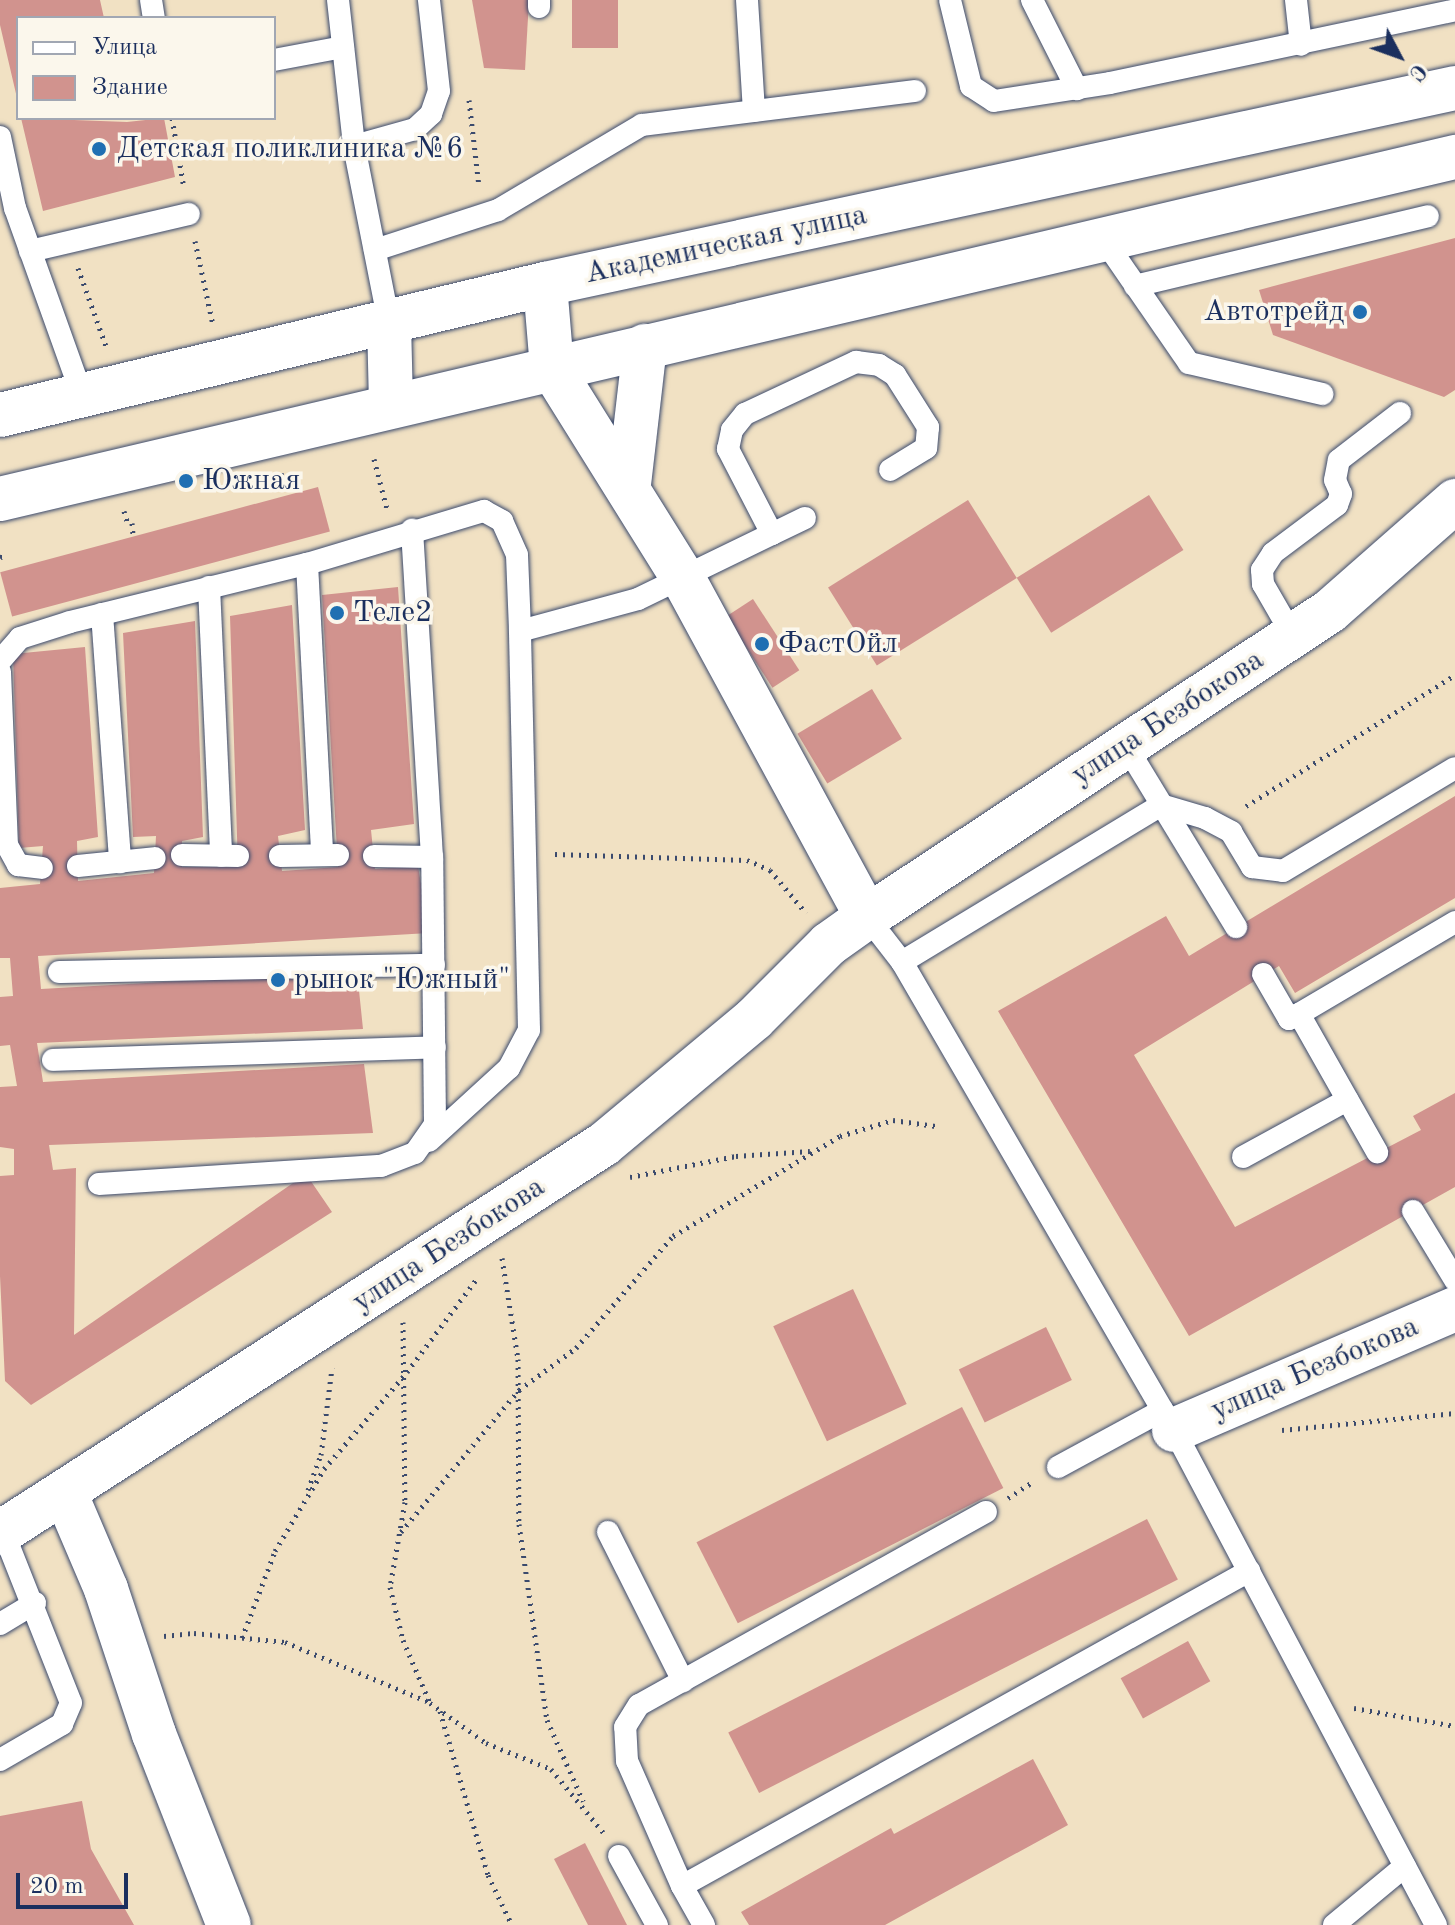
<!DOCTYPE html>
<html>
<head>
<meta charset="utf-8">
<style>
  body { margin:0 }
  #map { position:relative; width:1455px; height:1925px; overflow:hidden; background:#f1e1c3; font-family:"Old Standard TT",serif }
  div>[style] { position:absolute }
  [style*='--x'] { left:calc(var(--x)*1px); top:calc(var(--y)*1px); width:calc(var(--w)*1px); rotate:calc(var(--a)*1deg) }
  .building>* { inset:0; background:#d1938e; transform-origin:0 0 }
  .path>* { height:5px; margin-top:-2.5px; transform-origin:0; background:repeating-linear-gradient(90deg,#3b4a6d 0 2px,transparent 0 8px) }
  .roads { filter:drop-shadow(0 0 2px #3b4a6d) drop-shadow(0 0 2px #3b4a6d) }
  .service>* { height:22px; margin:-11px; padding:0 11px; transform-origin:11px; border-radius:11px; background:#fff }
  .minor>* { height:44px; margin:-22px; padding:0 22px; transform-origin:22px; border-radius:22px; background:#fff }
  .tertiary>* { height:44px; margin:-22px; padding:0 22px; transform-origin:22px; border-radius:22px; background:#fff }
  .secondary>* { height:44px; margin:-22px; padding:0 22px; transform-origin:22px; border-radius:22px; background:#fff }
  .dots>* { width:22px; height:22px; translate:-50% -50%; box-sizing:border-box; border:4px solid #fbf7ec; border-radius:50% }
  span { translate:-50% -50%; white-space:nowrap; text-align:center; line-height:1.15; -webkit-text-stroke:7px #fbf7ec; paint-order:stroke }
  .poi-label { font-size:30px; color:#1b2f5e }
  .left { translate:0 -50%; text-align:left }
  .right { translate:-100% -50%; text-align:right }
  .street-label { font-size:30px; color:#1b2f5e }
  .legend { position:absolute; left:16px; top:16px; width:260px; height:104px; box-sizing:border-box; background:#fbf7ec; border:2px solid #a1a7b3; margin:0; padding:10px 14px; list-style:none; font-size:24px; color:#1b2f5e }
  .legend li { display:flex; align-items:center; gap:16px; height:40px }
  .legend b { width:40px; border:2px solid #a1a7b3 }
  .north { position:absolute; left:1359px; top:16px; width:80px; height:80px; -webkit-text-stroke:6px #fbf7ec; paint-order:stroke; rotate:131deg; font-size:22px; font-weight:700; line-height:32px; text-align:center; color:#1b2f5e }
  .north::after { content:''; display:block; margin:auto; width:28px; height:36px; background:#1b2f5e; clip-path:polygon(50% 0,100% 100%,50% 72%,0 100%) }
  .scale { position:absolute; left:16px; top:1873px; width:112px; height:36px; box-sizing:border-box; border:4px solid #1b2f5e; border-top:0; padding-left:10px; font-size:24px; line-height:28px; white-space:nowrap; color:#1b2f5e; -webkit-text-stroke:6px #fbf7ec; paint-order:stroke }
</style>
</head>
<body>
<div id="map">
  <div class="building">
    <i style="clip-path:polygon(0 0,100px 0,104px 18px,18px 18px,17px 98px,0 25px)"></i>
    <i style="clip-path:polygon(472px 0,529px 0,525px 70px,484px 68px)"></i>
    <i style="left:572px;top:0;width:46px;height:48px"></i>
    <i style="clip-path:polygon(21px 118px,127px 122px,164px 118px,175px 177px,43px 211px)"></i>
    <i style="clip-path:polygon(1455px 238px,1455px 390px,1444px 397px,1273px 335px,1259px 290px)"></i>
    <i style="left:318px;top:487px;width:46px;height:329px;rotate:75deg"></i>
    <i style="left:1149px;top:495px;width:65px;height:156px;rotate:58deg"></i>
    <i style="left:968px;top:500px;width:92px;height:165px;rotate:58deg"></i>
    <i style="clip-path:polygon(398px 587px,414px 824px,371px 830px,375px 869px,418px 866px,429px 933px,38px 956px,41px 989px,357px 971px,363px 1029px,37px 1043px,43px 1082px,364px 1064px,373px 1133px,49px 1145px,53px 1170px,76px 1168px,74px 1335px,306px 1174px,332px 1212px,31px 1405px,5px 1381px,0 1276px,0 1176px,14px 1175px,14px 1149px,0 1147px,0 1087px,17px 1086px,10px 1045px,0 1046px,0 997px,13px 996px,10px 958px,0 958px,0 888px,40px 884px,43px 846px,19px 848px,13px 654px,85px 647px,98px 837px,77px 841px,78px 881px,154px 873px,156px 836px,133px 837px,123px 633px,195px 621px,203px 837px,182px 841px,182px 867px,238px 867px,230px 616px,292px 605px,305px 830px,278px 836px,282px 871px,338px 867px,322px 595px)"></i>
    <i style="left:753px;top:599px;width:85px;height:32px;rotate:57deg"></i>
    <i style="left:872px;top:689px;width:58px;height:87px;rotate:59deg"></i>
    <i style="clip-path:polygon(1455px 796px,1455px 898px,1295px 993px,1279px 966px,1134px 1055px,1235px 1227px,1421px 1130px,1413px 1116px,1455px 1093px,1455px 1187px,1189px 1336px,998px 1011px,1166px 916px,1189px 956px)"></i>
    <i style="left:853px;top:1289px;width:127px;height:88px;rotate:65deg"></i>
    <i style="left:1046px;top:1327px;width:59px;height:97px;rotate:64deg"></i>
    <i style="left:962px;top:1407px;width:91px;height:298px;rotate:63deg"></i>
    <i style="left:1147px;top:1519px;width:68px;height:470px;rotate:63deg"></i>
    <i style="left:1188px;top:1641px;width:46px;height:77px;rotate:61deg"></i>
    <i style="clip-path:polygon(1033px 1759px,1068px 1825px,885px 1925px,749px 1925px,741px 1912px,891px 1828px,894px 1834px)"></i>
    <i style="clip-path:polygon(82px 1801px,91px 1849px,134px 1925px,0 1925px,0 1816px)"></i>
    <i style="clip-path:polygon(585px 1843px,627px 1925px,588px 1925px,554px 1859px)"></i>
  </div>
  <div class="path">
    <i style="--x:469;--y:100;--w:87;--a:83.4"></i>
    <i style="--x:172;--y:118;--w:71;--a:80.3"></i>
    <i style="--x:195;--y:241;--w:86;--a:77.9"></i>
    <i style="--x:78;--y:268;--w:86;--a:70.3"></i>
    <i style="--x:374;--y:459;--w:52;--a:75.4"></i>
    <i style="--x:281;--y:473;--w:11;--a:75"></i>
    <i style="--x:124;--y:511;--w:14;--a:73"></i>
    <i style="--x:132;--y:523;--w:11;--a:85"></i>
    <i style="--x:0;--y:557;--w:7;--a:-16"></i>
    <i style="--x:1246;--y:806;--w:247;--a:-32.1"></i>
    <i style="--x:555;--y:854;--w:192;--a:1.8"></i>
    <i style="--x:747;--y:860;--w:25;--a:23"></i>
    <i style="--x:770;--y:870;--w:56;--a:50.1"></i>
    <i style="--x:630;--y:1177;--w:108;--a:-11.2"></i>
    <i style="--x:736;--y:1156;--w:74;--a:-3.9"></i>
    <i style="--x:502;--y:1258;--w:102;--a:81"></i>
    <i style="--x:518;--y:1359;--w:165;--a:89.7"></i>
    <i style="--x:519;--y:1524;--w:198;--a:81.9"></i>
    <i style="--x:547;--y:1720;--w:89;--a:66"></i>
    <i style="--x:403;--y:1322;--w:180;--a:89.4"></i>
    <i style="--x:405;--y:1502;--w:86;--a:100"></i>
    <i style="--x:390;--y:1587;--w:55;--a:76.2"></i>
    <i style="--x:403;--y:1640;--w:69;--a:66.8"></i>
    <i style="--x:430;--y:1703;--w:69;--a:35.5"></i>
    <i style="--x:486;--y:1743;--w:70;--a:21.8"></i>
    <i style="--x:551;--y:1769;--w:82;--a:50.5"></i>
    <i style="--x:1282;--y:1430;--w:174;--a:-5.6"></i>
    <i style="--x:308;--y:1490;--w:37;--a:-70"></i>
    <i style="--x:321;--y:1455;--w:88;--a:-82.8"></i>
    <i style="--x:1008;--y:1498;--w:30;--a:-33"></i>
    <i style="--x:401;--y:1532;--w:185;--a:-50.3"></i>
    <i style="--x:519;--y:1390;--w:71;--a:-36.4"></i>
    <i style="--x:576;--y:1348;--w:148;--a:-49.1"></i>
    <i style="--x:673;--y:1236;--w:195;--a:-30.9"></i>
    <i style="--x:840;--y:1136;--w:55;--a:-16.8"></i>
    <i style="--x:893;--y:1120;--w:43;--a:7.9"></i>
    <i style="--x:164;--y:1636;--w:30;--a:-6"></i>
    <i style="--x:194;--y:1633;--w:91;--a:5.6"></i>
    <i style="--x:285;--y:1642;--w:156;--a:22.6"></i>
    <i style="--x:242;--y:1638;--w:93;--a:-69.2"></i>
    <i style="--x:275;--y:1551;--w:96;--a:-59.1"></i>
    <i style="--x:324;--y:1469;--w:128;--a:-49.4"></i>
    <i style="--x:407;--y:1372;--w:119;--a:-53.2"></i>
    <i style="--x:1354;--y:1708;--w:103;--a:10.1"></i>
    <i style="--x:440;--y:1711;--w:171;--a:73.7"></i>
    <i style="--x:488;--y:1875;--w:55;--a:64.4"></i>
  </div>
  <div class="roads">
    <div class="service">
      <i style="--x:151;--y:0;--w:18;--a:81"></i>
      <i style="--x:338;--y:0;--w:147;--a:83.7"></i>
      <i style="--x:354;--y:146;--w:179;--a:78.8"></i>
      <i style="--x:747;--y:0;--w:111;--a:86.4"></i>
      <i style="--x:950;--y:0;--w:89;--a:76.3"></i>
      <i style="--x:971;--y:86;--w:27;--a:33"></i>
      <i style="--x:994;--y:101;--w:117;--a:-8.8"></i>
      <i style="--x:1110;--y:83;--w:353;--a:-11.9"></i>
      <i style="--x:1032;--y:0;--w:100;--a:63.2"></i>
      <i style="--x:1296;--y:0;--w:45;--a:83.7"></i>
      <i style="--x:539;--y:7;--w:7;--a:-90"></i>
      <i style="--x:274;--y:60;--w:70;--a:-10.7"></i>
      <i style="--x:0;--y:137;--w:73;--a:78.1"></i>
      <i style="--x:15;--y:208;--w:199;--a:70.3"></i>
      <i style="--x:354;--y:146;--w:63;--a:-15.6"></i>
      <i style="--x:415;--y:129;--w:22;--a:-43"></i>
      <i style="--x:431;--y:114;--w:24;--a:-71"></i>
      <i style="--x:439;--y:91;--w:92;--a:-96.3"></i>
      <i style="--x:1102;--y:237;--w:153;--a:55.4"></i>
      <i style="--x:1189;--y:363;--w:137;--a:13.1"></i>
      <i style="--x:375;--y:250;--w:129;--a:-18"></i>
      <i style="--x:498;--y:210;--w:167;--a:-30.6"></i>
      <i style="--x:642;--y:125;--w:275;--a:-7.1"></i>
      <i style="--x:30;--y:251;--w:163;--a:-13.1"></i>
      <i style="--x:1135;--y:286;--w:301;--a:-13.4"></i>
      <i style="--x:805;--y:518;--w:37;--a:154"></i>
      <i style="--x:772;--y:534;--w:96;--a:-117.4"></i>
      <i style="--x:728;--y:449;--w:19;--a:-78"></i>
      <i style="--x:732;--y:430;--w:21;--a:-51"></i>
      <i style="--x:745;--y:414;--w:123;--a:-25.1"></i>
      <i style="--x:856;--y:362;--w:23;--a:7"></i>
      <i style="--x:879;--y:365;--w:19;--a:32"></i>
      <i style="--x:895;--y:375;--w:62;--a:57.6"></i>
      <i style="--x:928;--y:427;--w:21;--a:95"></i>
      <i style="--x:926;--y:448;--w:42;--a:148.6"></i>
      <i style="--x:307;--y:564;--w:291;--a:87"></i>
      <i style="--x:209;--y:587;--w:269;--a:87.4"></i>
      <i style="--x:102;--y:614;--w:249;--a:85.8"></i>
      <i style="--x:1293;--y:636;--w:60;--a:-120"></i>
      <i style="--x:1263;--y:584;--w:14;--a:-94"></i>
      <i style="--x:1262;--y:570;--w:20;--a:-57"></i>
      <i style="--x:1273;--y:553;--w:80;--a:-36.9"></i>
      <i style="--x:1337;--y:505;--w:12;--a:-70"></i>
      <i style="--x:1341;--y:494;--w:15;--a:-113"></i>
      <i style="--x:1335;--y:480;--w:20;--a:-79"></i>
      <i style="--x:1339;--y:460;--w:77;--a:-37.6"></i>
      <i style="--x:0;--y:661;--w:30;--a:-49"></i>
      <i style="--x:20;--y:638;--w:52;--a:-17.7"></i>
      <i style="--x:70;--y:622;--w:244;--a:-13.8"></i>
      <i style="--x:307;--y:564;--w:185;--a:-16.7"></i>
      <i style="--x:484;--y:511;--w:21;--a:29"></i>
      <i style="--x:502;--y:521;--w:37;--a:66"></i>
      <i style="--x:517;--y:555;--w:76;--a:87.7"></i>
      <i style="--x:520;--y:631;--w:122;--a:-15.2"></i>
      <i style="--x:638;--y:599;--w:149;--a:-25.9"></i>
      <i style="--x:0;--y:672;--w:173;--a:87.7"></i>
      <i style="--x:7;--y:845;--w:23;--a:61"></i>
      <i style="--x:18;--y:865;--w:24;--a:7"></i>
      <i style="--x:1126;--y:746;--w:212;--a:58.7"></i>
      <i style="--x:182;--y:855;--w:56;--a:1"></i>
      <i style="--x:280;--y:856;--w:58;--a:-1"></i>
      <i style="--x:374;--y:856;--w:58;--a:1"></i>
      <i style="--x:432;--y:857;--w:328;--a:-93.5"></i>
      <i style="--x:78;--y:866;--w:77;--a:-5.9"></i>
      <i style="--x:867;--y:917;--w:57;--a:52.1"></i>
      <i style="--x:902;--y:962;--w:541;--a:59.83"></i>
      <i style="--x:1174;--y:1430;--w:560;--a:62.11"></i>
      <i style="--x:902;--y:962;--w:303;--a:-31.2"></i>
      <i style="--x:1161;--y:805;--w:46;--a:16.5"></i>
      <i style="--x:1205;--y:818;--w:30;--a:28"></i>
      <i style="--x:1231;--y:832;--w:41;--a:59"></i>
      <i style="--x:1252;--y:867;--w:31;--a:7"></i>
      <i style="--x:1283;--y:871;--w:200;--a:-30.9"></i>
      <i style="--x:59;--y:972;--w:375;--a:-1.1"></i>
      <i style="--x:1263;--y:974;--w:52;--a:60"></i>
      <i style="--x:1289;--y:1019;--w:11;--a:-27"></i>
      <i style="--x:1299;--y:1014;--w:159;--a:60.5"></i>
      <i style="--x:1299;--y:1014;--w:181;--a:-30.5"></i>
      <i style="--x:53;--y:1060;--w:382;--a:-1.9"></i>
      <i style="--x:429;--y:1141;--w:108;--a:-42.4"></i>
      <i style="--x:509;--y:1068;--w:43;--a:-62.2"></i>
      <i style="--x:529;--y:1030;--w:399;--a:-91.3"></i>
      <i style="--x:1243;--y:1157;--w:119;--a:-28.7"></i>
      <i style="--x:99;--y:1184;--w:283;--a:-3.7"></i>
      <i style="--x:381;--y:1166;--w:36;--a:-21"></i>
      <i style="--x:415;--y:1153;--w:35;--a:-55"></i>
      <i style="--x:435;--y:1124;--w:267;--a:-90.6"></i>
      <i style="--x:1413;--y:1211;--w:81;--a:58.7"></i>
      <i style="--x:1058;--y:1467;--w:119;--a:-28.5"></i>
      <i style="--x:608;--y:1532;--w:167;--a:63.3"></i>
      <i style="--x:0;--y:1624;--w:41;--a:-31"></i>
      <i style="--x:0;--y:1760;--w:72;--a:-30.1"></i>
      <i style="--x:62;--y:1724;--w:23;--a:-67"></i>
      <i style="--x:71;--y:1703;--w:185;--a:-111.6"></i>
      <i style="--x:619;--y:1856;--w:79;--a:61.2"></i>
      <i style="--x:682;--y:1886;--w:137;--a:-113.7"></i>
      <i style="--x:627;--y:1761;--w:34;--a:-93"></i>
      <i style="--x:625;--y:1727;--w:26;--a:-58"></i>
      <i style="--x:639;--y:1705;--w:397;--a:-29.1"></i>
      <i style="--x:704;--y:1925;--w:45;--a:-119.4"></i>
      <i style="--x:682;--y:1886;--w:649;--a:-29.05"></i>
      <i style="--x:1334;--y:1925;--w:92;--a:-39.7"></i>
    </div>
    <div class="minor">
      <i style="--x:867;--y:917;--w:555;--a:-33.46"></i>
      <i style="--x:1330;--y:611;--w:167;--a:-41.3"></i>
      <i style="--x:1174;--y:1430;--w:306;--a:-23.3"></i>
      <i style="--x:66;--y:1495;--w:102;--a:66.9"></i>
      <i style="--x:106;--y:1589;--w:153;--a:71.7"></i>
      <i style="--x:154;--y:1734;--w:205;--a:68.6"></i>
    </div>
    <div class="tertiary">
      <i style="--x:629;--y:484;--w:139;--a:-83.4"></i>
      <i style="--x:0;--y:1533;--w:718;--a:-32.78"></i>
      <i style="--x:604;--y:1144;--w:195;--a:-39.8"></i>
      <i style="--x:754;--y:1019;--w:106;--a:-45"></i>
      <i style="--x:829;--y:944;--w:47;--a:-35.4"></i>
      <i style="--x:867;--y:917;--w:386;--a:-118.5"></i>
      <i style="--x:683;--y:578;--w:248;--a:-122"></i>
      <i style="--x:552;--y:368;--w:84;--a:-94.8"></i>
    </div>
    <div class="secondary">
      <i style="--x:389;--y:322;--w:84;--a:88.6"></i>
      <i style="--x:0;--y:415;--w:561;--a:-13.52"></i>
      <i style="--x:545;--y:284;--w:931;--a:-12.15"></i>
      <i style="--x:0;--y:499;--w:1495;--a:-13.23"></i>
    </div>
  </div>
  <div class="dots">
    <i style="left:99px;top:149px;background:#1f6fb2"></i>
    <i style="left:1360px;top:312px;background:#1f6fb2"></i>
    <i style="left:186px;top:481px;background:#1f6fb2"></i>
    <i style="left:337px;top:613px;background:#1f6fb2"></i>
    <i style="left:762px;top:644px;background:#1f6fb2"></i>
    <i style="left:278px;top:980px;background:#1f6fb2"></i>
  </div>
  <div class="poi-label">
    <span class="left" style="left:117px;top:149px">Детская поликлиника №6</span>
    <span class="right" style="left:1344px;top:312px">Автотрейд</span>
    <span class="left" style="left:202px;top:481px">Южная</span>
    <span class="left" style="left:353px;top:613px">Теле2</span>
    <span class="left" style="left:778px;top:644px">ФастОйл</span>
    <span class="left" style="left:294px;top:980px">рынок "Южный"</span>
  </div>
  <div class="street-label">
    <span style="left:726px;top:245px;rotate:-12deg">Академическая улица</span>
    <span style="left:1168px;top:718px;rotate:-33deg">улица Безбокова</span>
    <span style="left:449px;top:1245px;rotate:-33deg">улица Безбокова</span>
    <span style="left:1315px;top:1369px;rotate:-23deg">улица Безбокова</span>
  </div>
  <ul class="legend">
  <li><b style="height:10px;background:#fff"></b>Улица</li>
  <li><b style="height:22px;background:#d1938e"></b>Здание</li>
  </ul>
  <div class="north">С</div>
  <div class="scale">20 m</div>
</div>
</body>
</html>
